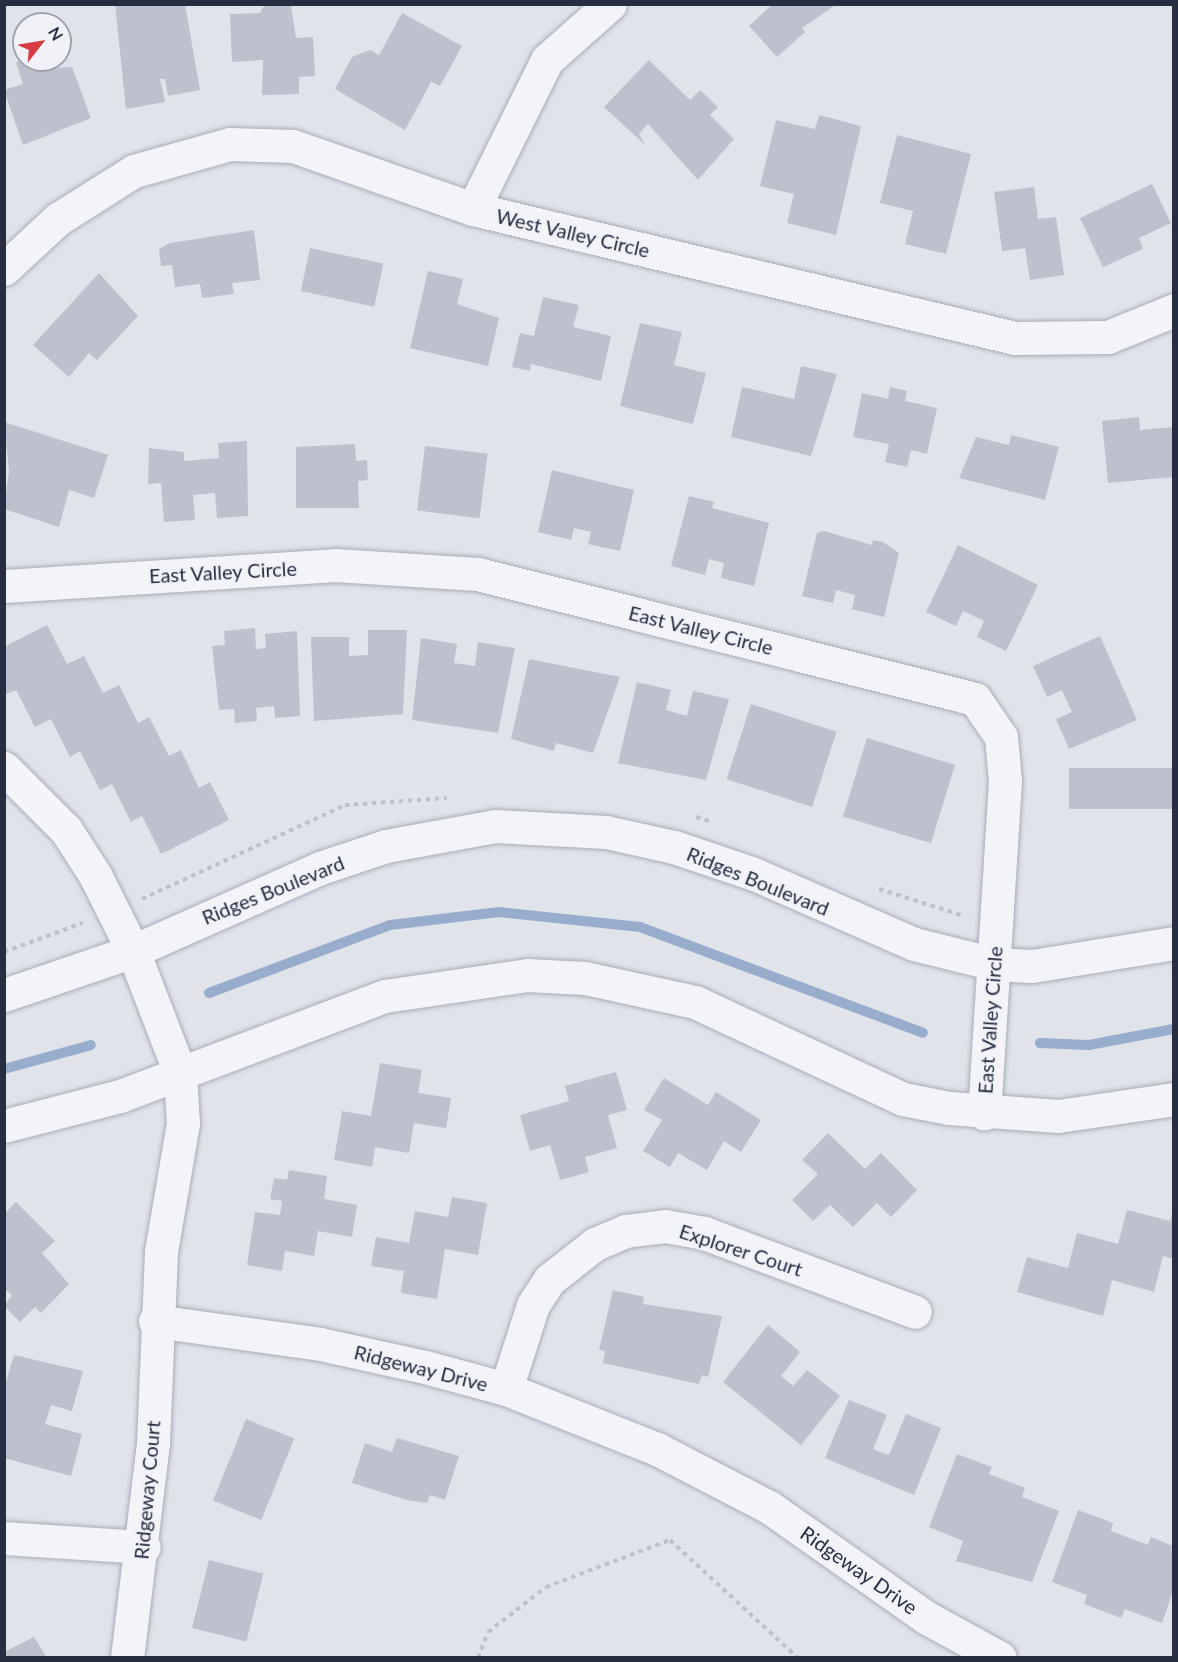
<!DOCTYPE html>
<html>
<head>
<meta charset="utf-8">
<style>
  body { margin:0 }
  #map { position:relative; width:1178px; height:1662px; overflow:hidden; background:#e0e3ea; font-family:Lato,sans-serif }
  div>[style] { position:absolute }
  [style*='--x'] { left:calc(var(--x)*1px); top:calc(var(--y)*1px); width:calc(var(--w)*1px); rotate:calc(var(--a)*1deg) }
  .stream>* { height:10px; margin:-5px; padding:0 5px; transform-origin:5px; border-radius:5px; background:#98accc }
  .building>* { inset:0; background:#bdc1cd; transform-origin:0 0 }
  .path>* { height:4px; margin-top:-2px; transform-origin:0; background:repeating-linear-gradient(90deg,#bec1c9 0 4.5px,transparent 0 9px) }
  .roads { filter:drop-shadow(0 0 2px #a8adb8) drop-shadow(0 0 2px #a8adb8) }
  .minor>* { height:33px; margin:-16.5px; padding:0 16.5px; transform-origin:16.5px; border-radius:16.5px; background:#f3f4f8 }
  span { translate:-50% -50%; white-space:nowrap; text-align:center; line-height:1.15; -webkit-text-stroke:4.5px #f0f2f7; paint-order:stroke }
  .street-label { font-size:20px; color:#272e42 }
  .frame { position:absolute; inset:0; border:6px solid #272e42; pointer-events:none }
  .north { position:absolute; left:12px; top:12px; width:60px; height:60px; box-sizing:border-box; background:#f0f2f7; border:2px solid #a0a4af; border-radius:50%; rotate:59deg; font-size:16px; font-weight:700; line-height:24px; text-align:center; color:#272e42 }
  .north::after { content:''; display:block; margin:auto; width:21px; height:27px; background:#d73c44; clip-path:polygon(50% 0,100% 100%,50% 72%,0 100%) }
</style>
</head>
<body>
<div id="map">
  <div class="stream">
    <i style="--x:209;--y:993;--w:193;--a:-20.6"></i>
    <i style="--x:390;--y:925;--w:110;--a:-6.8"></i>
    <i style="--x:499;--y:912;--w:142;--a:6.1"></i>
    <i style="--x:640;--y:927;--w:302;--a:20.5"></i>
    <i style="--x:1040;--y:1043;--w:49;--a:2.3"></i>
    <i style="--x:1089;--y:1045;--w:86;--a:-10.7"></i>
    <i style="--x:4;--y:1069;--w:90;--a:-15.4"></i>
  </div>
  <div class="building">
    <i style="clip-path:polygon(115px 4px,185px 4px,200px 90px,168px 96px,165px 79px,160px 79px,165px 102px,126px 109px)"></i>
    <i style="clip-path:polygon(265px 4px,291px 5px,296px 38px,313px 37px,315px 76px,299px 77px,299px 94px,262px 95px,263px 60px,232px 62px,230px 14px,260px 13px)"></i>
    <i style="clip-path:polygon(773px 4px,837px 4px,802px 28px,805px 32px,777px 57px,749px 26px)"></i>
    <i style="clip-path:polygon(402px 13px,462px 46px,440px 86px,431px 82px,405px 130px,335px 89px,352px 57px,370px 50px,379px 55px)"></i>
    <i style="clip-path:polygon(24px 59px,48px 60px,51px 68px,72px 67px,91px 118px,23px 145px,4px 90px,23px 84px,16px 62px)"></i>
    <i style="clip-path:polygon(649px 60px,690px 100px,700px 90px,718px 107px,710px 115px,734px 139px,698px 180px,648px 124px,639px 134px,645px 145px,604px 107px)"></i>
    <i style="clip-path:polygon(819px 115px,861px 126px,836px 235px,787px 223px,794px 194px,760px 186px,776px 120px,815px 129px)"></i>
    <i style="clip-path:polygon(897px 135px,971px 154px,946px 254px,905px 244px,913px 211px,880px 203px)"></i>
    <i style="clip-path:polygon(1152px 184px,1171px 223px,1139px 238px,1143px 249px,1103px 267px,1080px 218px)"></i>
    <i style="clip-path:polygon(1034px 187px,1038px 219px,1056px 217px,1064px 275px,1030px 280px,1025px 248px,1002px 251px,994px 192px)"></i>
    <i style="clip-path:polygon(254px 230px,260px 280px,232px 283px,234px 294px,202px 298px,200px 284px,175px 287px,172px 265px,161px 266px,159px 249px,170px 243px)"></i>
    <i style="left:310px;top:248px;width:75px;height:44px;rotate:12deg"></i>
    <i style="clip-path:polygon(428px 271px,463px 279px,457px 304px,499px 318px,488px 366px,410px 348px)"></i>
    <i style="clip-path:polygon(99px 273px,138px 316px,97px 360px,89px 353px,69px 377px,33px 345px)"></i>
    <i style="clip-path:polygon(543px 297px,579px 305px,573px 327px,611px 336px,601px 381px,531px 364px,530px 371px,512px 367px,520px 333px,534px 336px)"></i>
    <i style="clip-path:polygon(640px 323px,682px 332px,674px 365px,706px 373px,693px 424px,620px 406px)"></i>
    <i style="clip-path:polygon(801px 366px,837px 374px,811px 456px,731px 437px,742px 387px,794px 399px)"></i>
    <i style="clip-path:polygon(890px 387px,907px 391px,905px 401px,937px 408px,927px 454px,911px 450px,907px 467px,885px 462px,889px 444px,853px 437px,862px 393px,888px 399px)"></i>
    <i style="clip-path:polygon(1139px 417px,1140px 430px,1173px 427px,1173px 477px,1108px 483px,1102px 421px)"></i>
    <i style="clip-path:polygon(4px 422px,108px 455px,94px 498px,69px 490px,59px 527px,4px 509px,9px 471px)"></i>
    <i style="clip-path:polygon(1011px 435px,1059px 447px,1045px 500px,959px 478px,976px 437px,1009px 445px)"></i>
    <i style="clip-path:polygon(247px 441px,248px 516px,217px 518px,215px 493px,193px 495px,195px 520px,164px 522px,161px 483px,148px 484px,149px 448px,184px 452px,184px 461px,219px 458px,218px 443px)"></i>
    <i style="clip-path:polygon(355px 444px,356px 461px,367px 460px,368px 480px,358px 481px,359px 508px,296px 508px,296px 447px)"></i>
    <i style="left:425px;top:446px;width:63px;height:65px;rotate:7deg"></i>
    <i style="clip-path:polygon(552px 470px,634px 490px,620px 551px,588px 544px,591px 532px,574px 528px,571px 540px,538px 532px)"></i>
    <i style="clip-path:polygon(689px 496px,714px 502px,712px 508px,769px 523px,754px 586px,721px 578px,724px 563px,709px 559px,705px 575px,671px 566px)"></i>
    <i style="clip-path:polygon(824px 531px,872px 545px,873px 540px,883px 542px,899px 553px,884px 617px,852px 609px,855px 595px,836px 590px,833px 603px,802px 596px,817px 533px)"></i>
    <i style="clip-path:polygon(958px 545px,1038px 585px,1006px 651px,977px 637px,984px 621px,963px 611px,956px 626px,926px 612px)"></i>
    <i style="clip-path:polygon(47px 625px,67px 664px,84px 656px,103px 693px,119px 685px,138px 723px,149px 717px,169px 756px,181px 750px,199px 788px,210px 782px,229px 820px,161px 854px,142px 816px,131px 822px,112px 784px,100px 790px,80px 751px,70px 757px,51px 719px,35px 727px,16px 690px,4px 695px,4px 647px)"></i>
    <i style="clip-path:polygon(255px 628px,256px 649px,266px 648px,265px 634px,297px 631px,300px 716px,275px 718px,274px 706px,256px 708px,257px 721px,235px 723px,234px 709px,219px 710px,212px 646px,225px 645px,224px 631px)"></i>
    <i style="clip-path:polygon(368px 630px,407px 630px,403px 714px,314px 721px,311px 637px,349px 637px,349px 656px,368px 655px)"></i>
    <i style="clip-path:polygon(1100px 636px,1137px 720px,1069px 749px,1056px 719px,1072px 712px,1062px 690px,1047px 697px,1033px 666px)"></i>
    <i style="clip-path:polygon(421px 638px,457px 644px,454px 663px,475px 666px,478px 642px,515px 648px,498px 733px,412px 720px)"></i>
    <i style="clip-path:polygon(529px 659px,620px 677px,593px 753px,556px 743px,554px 751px,511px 739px)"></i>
    <i style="clip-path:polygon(637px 682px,671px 690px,666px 710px,687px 716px,693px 691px,729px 699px,706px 780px,618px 763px)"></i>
    <i style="left:751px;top:704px;width:90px;height:79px;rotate:18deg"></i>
    <i style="left:867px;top:738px;width:92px;height:82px;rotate:17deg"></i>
    <i style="left:1173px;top:768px;width:41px;height:104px;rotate:90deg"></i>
    <i style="clip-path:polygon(380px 1063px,422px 1070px,418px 1093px,451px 1098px,446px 1128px,414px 1123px,409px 1153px,375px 1147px,372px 1167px,334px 1160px,342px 1111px,371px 1116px)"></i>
    <i style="clip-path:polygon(616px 1072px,627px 1110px,608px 1115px,617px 1148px,585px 1157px,589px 1172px,560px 1180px,550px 1145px,530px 1151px,520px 1115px,569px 1101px,565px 1086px)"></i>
    <i style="clip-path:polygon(664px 1078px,708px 1105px,716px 1092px,761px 1120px,741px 1152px,724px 1141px,707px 1170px,678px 1153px,670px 1167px,643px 1151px,662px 1120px,644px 1110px)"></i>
    <i style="clip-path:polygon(828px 1133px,865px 1169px,881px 1153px,917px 1190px,891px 1217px,877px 1203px,853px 1227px,830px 1205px,813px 1221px,792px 1200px,818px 1174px,802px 1160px)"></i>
    <i style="clip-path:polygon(289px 1170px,327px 1176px,324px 1199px,357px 1205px,352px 1237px,318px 1231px,314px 1256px,285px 1251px,282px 1271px,247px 1265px,255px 1212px,280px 1215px,282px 1201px,270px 1199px,274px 1178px,287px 1180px)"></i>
    <i style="clip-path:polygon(452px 1197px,487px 1203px,478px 1255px,445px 1249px,437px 1299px,401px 1293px,404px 1271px,371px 1266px,376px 1237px,409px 1243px,415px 1211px,448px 1217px)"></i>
    <i style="clip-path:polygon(16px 1202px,55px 1241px,42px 1253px,69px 1284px,41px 1313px,35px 1307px,20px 1322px,4px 1306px,12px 1295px,4px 1288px,4px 1214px)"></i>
    <i style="clip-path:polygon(1127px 1210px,1170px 1221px,1173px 1211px,1173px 1259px,1163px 1256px,1154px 1292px,1112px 1280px,1103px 1316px,1017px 1292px,1027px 1257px,1068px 1268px,1077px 1233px,1118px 1244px)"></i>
    <i style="clip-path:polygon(613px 1290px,644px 1297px,643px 1304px,722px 1316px,708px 1377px,702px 1375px,699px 1384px,603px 1363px,605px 1351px,599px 1350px)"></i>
    <i style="clip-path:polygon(768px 1325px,800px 1352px,781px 1376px,793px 1386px,807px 1370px,840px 1396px,801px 1445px,723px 1382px)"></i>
    <i style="clip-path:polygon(14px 1355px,83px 1371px,72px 1411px,51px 1405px,45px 1424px,82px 1434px,71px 1476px,4px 1458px,4px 1388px)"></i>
    <i style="clip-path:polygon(849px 1400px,887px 1415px,873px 1449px,889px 1455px,906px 1414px,941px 1428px,914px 1495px,825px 1458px)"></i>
    <i style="left:246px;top:1419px;width:52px;height:88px;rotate:22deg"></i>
    <i style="clip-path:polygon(397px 1438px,459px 1456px,445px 1500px,430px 1495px,427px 1503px,407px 1500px,352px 1483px,365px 1443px,392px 1452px)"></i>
    <i style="clip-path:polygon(957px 1454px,992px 1467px,989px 1474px,1025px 1488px,1022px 1497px,1059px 1511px,1032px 1582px,956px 1561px,963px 1541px,929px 1527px)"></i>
    <i style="clip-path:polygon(1078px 1510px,1113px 1523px,1111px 1531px,1148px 1545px,1151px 1537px,1173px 1546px,1173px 1591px,1162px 1623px,1125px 1609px,1121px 1618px,1084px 1604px,1087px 1595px,1052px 1582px)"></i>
    <i style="left:209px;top:1560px;width:56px;height:70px;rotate:14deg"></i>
    <i style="clip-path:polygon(34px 1637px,47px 1658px,4px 1658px,4px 1652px)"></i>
  </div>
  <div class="path">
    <i style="--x:696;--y:817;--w:17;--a:17"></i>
    <i style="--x:879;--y:889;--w:89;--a:17.6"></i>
    <i style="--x:142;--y:899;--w:224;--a:-24.8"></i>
    <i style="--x:345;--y:805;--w:102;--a:-3.9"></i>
    <i style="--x:4;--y:952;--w:84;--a:-20.2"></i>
    <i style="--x:478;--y:1658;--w:28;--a:-69"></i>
    <i style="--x:488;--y:1632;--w:73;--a:-37.8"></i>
    <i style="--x:546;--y:1587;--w:133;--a:-20.8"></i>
    <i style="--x:670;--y:1540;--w:174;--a:42.7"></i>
  </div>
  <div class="roads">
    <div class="minor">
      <i style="--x:473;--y:209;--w:166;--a:-63.6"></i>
      <i style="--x:547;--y:60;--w:84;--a:-41.6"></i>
      <i style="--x:4;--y:269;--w:74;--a:-42.8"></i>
      <i style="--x:58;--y:219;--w:90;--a:-32.3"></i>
      <i style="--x:134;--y:171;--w:100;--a:-15.7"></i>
      <i style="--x:230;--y:144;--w:63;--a:1.8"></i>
      <i style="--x:293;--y:146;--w:191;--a:19.3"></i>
      <i style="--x:473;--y:209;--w:557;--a:13.39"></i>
      <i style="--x:1015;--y:338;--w:93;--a:-0.6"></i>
      <i style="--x:1108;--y:337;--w:71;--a:-22.2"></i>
      <i style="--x:4;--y:586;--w:332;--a:-3.6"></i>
      <i style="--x:335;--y:565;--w:143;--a:3.6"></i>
      <i style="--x:478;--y:574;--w:512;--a:14.12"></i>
      <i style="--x:975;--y:699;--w:46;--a:55.6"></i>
      <i style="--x:1001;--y:737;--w:44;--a:84.8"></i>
      <i style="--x:1005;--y:781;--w:333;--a:93.6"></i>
      <i style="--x:4;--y:768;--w:88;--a:45"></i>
      <i style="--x:66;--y:830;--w:54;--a:57.2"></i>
      <i style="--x:95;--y:875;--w:85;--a:63.4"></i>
      <i style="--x:133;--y:951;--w:131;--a:68.9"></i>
      <i style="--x:180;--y:1073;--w:50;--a:86.6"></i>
      <i style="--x:183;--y:1123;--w:131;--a:99.7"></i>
      <i style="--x:161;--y:1252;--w:191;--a:92.4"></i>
      <i style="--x:153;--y:1443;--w:217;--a:96.9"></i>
      <i style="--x:4;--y:995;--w:136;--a:-18.8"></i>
      <i style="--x:133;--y:951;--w:205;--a:-23.9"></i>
      <i style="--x:320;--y:868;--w:70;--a:-18.4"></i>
      <i style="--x:386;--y:846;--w:111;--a:-10.4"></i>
      <i style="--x:495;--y:826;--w:111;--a:3.1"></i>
      <i style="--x:606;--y:832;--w:70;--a:12.4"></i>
      <i style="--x:674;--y:847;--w:84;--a:18.6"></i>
      <i style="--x:754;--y:874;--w:175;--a:23.6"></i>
      <i style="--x:914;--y:944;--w:82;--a:14"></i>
      <i style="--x:994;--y:964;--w:38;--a:3"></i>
      <i style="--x:1032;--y:966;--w:144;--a:-9.2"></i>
      <i style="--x:4;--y:1126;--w:120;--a:-14.5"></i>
      <i style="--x:120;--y:1096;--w:283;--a:-20.7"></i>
      <i style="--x:385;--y:996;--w:144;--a:-8.4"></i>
      <i style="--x:527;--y:975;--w:58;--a:3"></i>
      <i style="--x:585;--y:978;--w:113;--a:12.3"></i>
      <i style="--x:695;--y:1002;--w:230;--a:25"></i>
      <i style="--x:903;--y:1099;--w:47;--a:11.1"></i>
      <i style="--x:949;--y:1108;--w:109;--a:4.2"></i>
      <i style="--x:1058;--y:1116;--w:117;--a:-8.3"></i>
      <i style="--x:155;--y:1321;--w:167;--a:7.9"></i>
      <i style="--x:320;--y:1344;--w:107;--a:12.4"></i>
      <i style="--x:425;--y:1367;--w:84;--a:15.2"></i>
      <i style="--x:506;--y:1389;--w:162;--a:21.7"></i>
      <i style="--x:657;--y:1449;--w:126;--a:27.4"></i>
      <i style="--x:769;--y:1507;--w:193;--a:35.1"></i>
      <i style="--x:927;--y:1618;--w:83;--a:28.7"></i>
      <i style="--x:506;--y:1389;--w:88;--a:-72.2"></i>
      <i style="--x:533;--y:1305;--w:30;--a:-57"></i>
      <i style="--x:549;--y:1280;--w:58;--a:-38"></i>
      <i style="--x:595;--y:1244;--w:33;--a:-23"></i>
      <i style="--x:625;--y:1231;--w:40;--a:-7.1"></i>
      <i style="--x:665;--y:1226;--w:40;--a:10"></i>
      <i style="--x:704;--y:1233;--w:225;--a:20.5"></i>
      <i style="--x:4;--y:1538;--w:140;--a:3.7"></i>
    </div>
  </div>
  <div class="street-label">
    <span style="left:573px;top:233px;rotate:13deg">West Valley Circle</span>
    <span style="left:223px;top:572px;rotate:-3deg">East Valley Circle</span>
    <span style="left:701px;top:630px;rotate:14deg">East Valley Circle</span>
    <span style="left:758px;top:881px;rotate:22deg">Ridges Boulevard</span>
    <span style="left:273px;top:890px;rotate:-22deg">Ridges Boulevard</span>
    <span style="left:990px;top:1020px;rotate:-86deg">East Valley Circle</span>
    <span style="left:741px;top:1250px;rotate:18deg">Explorer Court</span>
    <span style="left:421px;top:1368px;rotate:14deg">Ridgeway Drive</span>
    <span style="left:147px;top:1490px;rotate:-85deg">Ridgeway Court</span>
    <span style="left:859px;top:1570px;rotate:35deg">Ridgeway Drive</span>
  </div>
  <div class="frame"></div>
  <div class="north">N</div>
</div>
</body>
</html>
